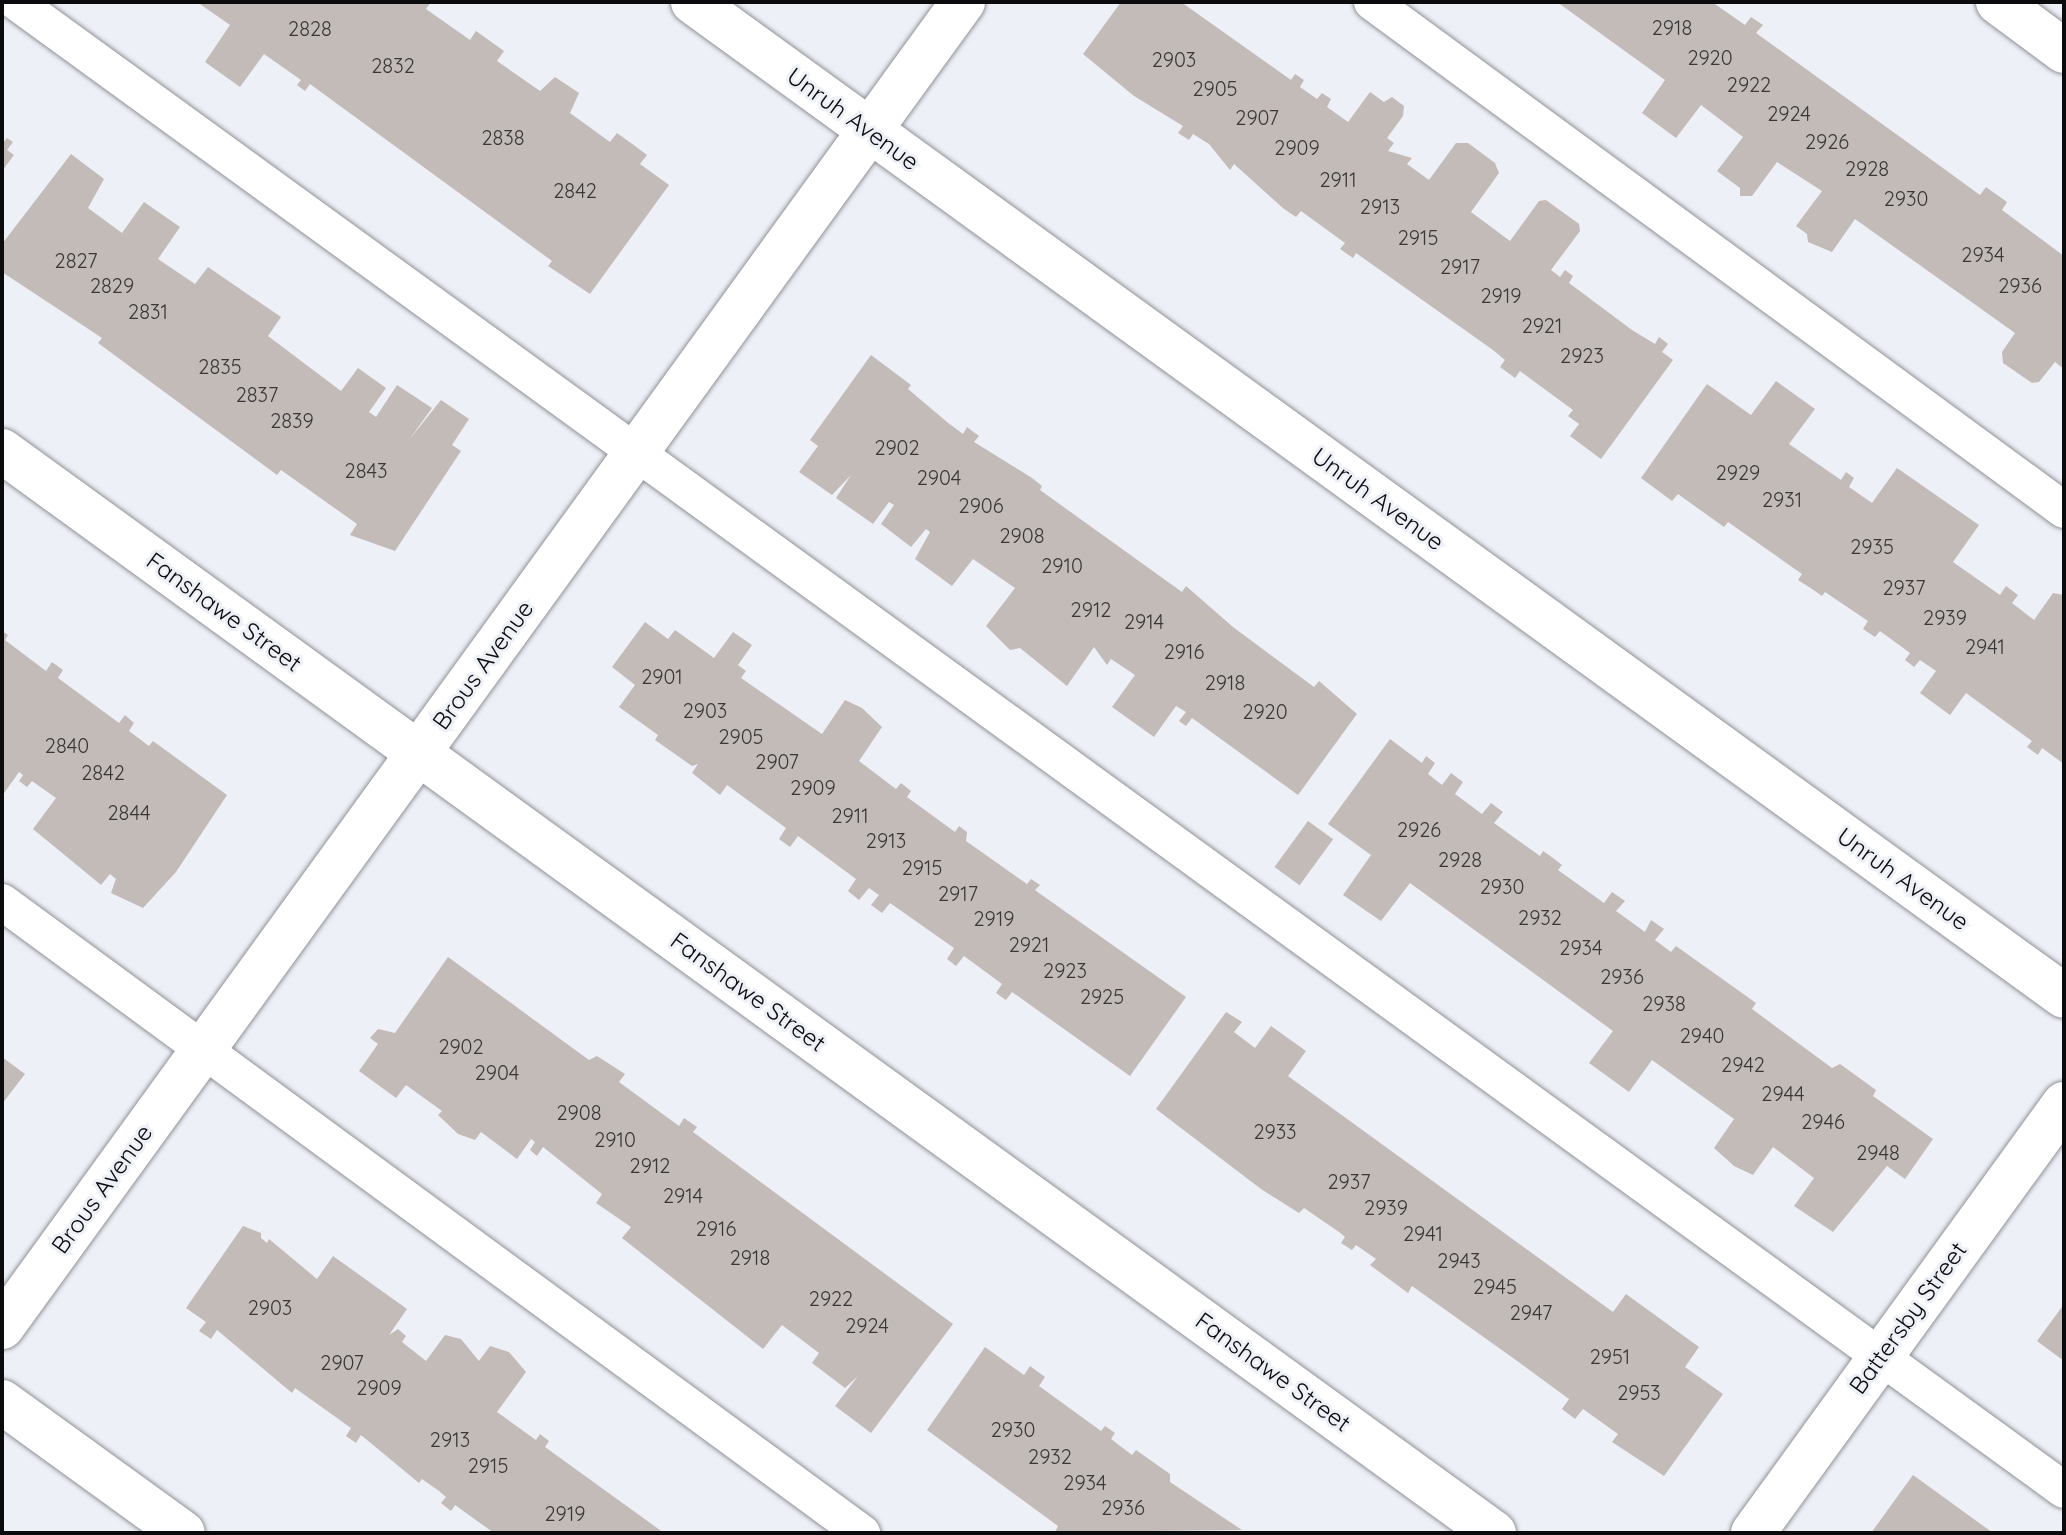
<!DOCTYPE html>
<html>
<head>
<meta charset="utf-8">
<style>
  body { margin:0 }
  #map { position:relative; width:2066px; height:1535px; overflow:hidden; background:#eef0f7; font-family:Quicksand,sans-serif }
  div>[style] { position:absolute }
  [style*='--x'] { left:calc(var(--x)*1px); top:calc(var(--y)*1px); width:calc(var(--w)*1px); rotate:calc(var(--a)*1deg) }
  .building>* { inset:0; background:#c2bbb7; transform-origin:0 0 }
  .roads { filter:drop-shadow(0 0 2px #909298) drop-shadow(0 0 2px #909298) }
  .lane>* { height:36px; margin:-18px; padding:0 18px; transform-origin:18px; border-radius:18px; background:#fff }
  .street>* { height:44px; margin:-22px; padding:0 22px; transform-origin:22px; border-radius:22px; background:#fff }
  span { translate:-50% -50%; white-space:nowrap; text-align:center; line-height:1.15; -webkit-text-stroke:6px #eef0f7; paint-order:stroke }
  .number-label { font-size:20px; color:#393738 }
  .number-label span { -webkit-text-stroke-width:0 }
  .street-label { font-size:24px; color:#0b0b0d }
  .frame { position:absolute; inset:0; border:4px solid #0b0b0d; pointer-events:none }
</style>
</head>
<body>
<div id="map">
  <div class="building">
    <i style="clip-path:polygon(197px 2px,431px 2px,426px 9px,470px 40px,476px 31px,504px 51px,497px 61px,540px 91px,555px 77px,579px 93px,570px 113px,610px 142px,617px 133px,635px 146px,647px 155px,640px 164px,669px 185px,590px 294px,548px 266px,552px 261px,310px 84px,305px 91px,297px 85px,301px 80px,264px 54px,240px 87px,205px 62px,230px 25px)"></i>
    <i style="clip-path:polygon(1121px 2px,1181px 2px,1291px 80px,1295px 74px,1304px 80px,1300px 87px,1317px 99px,1322px 93px,1331px 99px,1327px 107px,1348px 122px,1370px 92px,1384px 102px,1392px 97px,1404px 106px,1403px 116px,1387px 138px,1394px 143px,1388px 151px,1412px 158px,1407px 164px,1429px 180px,1456px 143px,1468px 143px,1495px 163px,1499px 173px,1471px 212px,1510px 241px,1539px 201px,1546px 200px,1579px 224px,1580px 231px,1551px 270px,1560px 277px,1565px 270px,1573px 276px,1569px 283px,1632px 330px,1655px 344px,1659px 337px,1668px 344px,1662px 352px,1673px 360px,1601px 459px,1570px 436px,1579px 424px,1568px 416px,1573px 410px,1520px 371px,1515px 378px,1500px 367px,1505px 360px,1493px 350px,1356px 253px,1353px 258px,1340px 249px,1345px 243px,1301px 211px,1296px 217px,1284px 209px,1234px 164px,1230px 170px,1209px 144px,1193px 134px,1189px 140px,1178px 133px,1183px 126px,1134px 96px,1083px 54px)"></i>
    <i style="clip-path:polygon(1557px 2px,1712px 2px,1745px 25px,1751px 17px,1763px 25px,1756px 33px,1914px 147px,1980px 195px,1986px 187px,2007px 202px,2002px 210px,2064px 256px,2064px 369px,2055px 362px,2039px 382px,2032px 383px,2003px 363px,2002px 352px,2015px 333px,1855px 219px,1832px 252px,1808px 242px,1807px 234px,1796px 226px,1822px 191px,1777px 162px,1752px 196px,1740px 196px,1740px 188px,1717px 171px,1743px 137px,1701px 105px,1676px 138px,1642px 113px,1665px 80px)"></i>
    <i style="clip-path:polygon(7px 138px,13px 142px,7px 150px,14px 155px,2px 171px,2px 144px)"></i>
    <i style="clip-path:polygon(71px 154px,104px 179px,88px 208px,122px 233px,144px 202px,180px 227px,158px 259px,195px 284px,208px 267px,281px 317px,268px 336px,341px 391px,358px 368px,386px 388px,369px 412px,376px 417px,397px 385px,432px 408px,409px 440px,441px 400px,469px 419px,452px 445px,461px 451px,395px 551px,350px 535px,357px 524px,281px 470px,277px 475px,98px 343px,102px 338px,2px 272px,2px 244px)"></i>
    <i style="clip-path:polygon(871px 355px,911px 385px,908px 389px,947px 422px,963px 434px,967px 427px,979px 436px,974px 442px,1032px 478px,1042px 486px,1040px 490px,1182px 592px,1186px 586px,1233px 627px,1314px 687px,1319px 681px,1357px 714px,1298px 795px,1192px 718px,1186px 726px,1179px 721px,1186px 712px,1176px 706px,1154px 737px,1112px 707px,1135px 675px,1111px 659px,1107px 665px,1094px 647px,1067px 686px,1020px 648px,1010px 650px,986px 626px,1015px 588px,973px 559px,952px 586px,915px 559px,930px 532px,926px 529px,911px 547px,881px 524px,894px 505px,889px 502px,873px 524px,836px 498px,851px 475px,832px 495px,799px 472px,818px 446px,810px 440px)"></i>
    <i style="clip-path:polygon(1776px 381px,1815px 409px,1789px 444px,1841px 480px,1846px 472px,1854px 478px,1849px 487px,1872px 503px,1897px 468px,1979px 525px,1953px 562px,2000px 595px,2006px 586px,2018px 595px,2012px 603px,2034px 620px,2053px 593px,2064px 595px,2064px 764px,2042px 748px,2038px 755px,2027px 747px,2032px 741px,1966px 693px,1950px 715px,1920px 693px,1936px 671px,1920px 660px,1914px 667px,1905px 660px,1910px 653px,1880px 631px,1875px 637px,1863px 629px,1868px 621px,1825px 592px,1822px 596px,1812px 589px,1798px 580px,1802px 574px,1728px 522px,1724px 527px,1678px 494px,1672px 501px,1641px 478px,1707px 384px,1751px 415px)"></i>
    <i style="clip-path:polygon(645px 622px,668px 639px,675px 630px,714px 658px,733px 632px,752px 645px,738px 665px,746px 671px,741px 678px,822px 734px,845px 700px,862px 708px,882px 727px,859px 761px,896px 789px,901px 783px,911px 791px,907px 797px,955px 832px,959px 826px,967px 832px,966px 841px,1027px 884px,1031px 879px,1040px 885px,1035px 890px,1039px 893px,1186px 997px,1130px 1076px,1012px 992px,1006px 1000px,996px 993px,1002px 984px,964px 956px,956px 966px,947px 959px,954px 948px,890px 903px,882px 913px,871px 905px,879px 895px,869px 888px,859px 900px,848px 891px,856px 879px,798px 836px,790px 847px,779px 839px,786px 828px,727px 785px,720px 795px,692px 773px,698px 764px,692px 766px,655px 740px,658px 735px,619px 707px,635px 685px,612px 667px)"></i>
    <i style="clip-path:polygon(2px 631px,8px 635px,5px 640px,46px 671px,52px 662px,63px 670px,58px 678px,119px 723px,125px 715px,134px 723px,129px 731px,149px 746px,153px 741px,227px 795px,176px 872px,143px 908px,111px 893px,116px 879px,110px 874px,101px 885px,33px 829px,56px 798px,32px 781px,27px 787px,19px 781px,23px 775px,19px 772px,2px 796px)"></i>
    <i style="clip-path:polygon(1390px 739px,1422px 763px,1426px 756px,1435px 763px,1428px 774px,1442px 785px,1451px 773px,1463px 782px,1455px 794px,1482px 814px,1491px 803px,1503px 812px,1494px 823px,1540px 856px,1543px 851px,1553px 858px,1562px 865px,1558px 870px,1604px 903px,1612px 892px,1625px 901px,1616px 911px,1645px 932px,1651px 920px,1664px 929px,1655px 940px,1671px 952px,1676px 946px,1756px 1003px,1752px 1009px,1832px 1068px,1840px 1064px,1876px 1090px,1873px 1096px,1933px 1139px,1905px 1179px,1887px 1166px,1833px 1232px,1794px 1206px,1814px 1178px,1773px 1147px,1753px 1175px,1734px 1166px,1714px 1148px,1734px 1119px,1652px 1060px,1629px 1092px,1589px 1063px,1613px 1031px,1410px 883px,1381px 921px,1343px 895px,1371px 855px,1328px 824px)"></i>
    <i style="left:1308px;top:821px;width:31px;height:57px;rotate:36deg"></i>
    <i style="clip-path:polygon(448px 957px,589px 1060px,597px 1056px,625px 1074px,619px 1082px,679px 1126px,684px 1118px,697px 1127px,693px 1132px,953px 1324px,871px 1433px,835px 1406px,858px 1376px,845px 1388px,812px 1363px,819px 1353px,782px 1325px,763px 1349px,622px 1238px,631px 1227px,596px 1203px,602px 1194px,543px 1147px,537px 1156px,530px 1150px,535px 1142px,531px 1139px,517px 1159px,481px 1132px,475px 1140px,458px 1134px,438px 1115px,442px 1111px,406px 1085px,396px 1098px,359px 1071px,378px 1044px,370px 1038px,378px 1029px,395px 1033px)"></i>
    <i style="clip-path:polygon(1226px 1012px,1242px 1022px,1234px 1032px,1255px 1048px,1271px 1026px,1306px 1051px,1288px 1076px,1613px 1312px,1626px 1294px,1699px 1347px,1685px 1367px,1723px 1394px,1664px 1476px,1612px 1442px,1618px 1434px,1583px 1409px,1575px 1419px,1562px 1409px,1569px 1399px,1520px 1363px,1412px 1286px,1408px 1293px,1370px 1265px,1376px 1259px,1356px 1245px,1352px 1250px,1341px 1243px,1345px 1237px,1339px 1232px,1304px 1208px,1299px 1213px,1261px 1189px,1156px 1109px)"></i>
    <i style="clip-path:polygon(2px 1057px,25px 1074px,2px 1104px)"></i>
    <i style="clip-path:polygon(243px 1226px,261px 1233px,261px 1238px,267px 1243px,269px 1239px,317px 1279px,333px 1256px,407px 1309px,389px 1335px,398px 1329px,406px 1336px,402px 1342px,426px 1361px,445px 1335px,461px 1339px,479px 1361px,490px 1346px,509px 1352px,526px 1372px,497px 1412px,536px 1440px,540px 1434px,549px 1441px,545px 1447px,664px 1533px,494px 1533px,455px 1505px,451px 1511px,441px 1503px,446px 1497px,439px 1491px,422px 1479px,419px 1483px,361px 1435px,356px 1443px,346px 1436px,351px 1428px,295px 1388px,292px 1393px,217px 1330px,211px 1339px,199px 1331px,206px 1322px,186px 1308px)"></i>
    <i style="clip-path:polygon(2064px 1304px,2064px 1361px,2037px 1341px)"></i>
    <i style="clip-path:polygon(985px 1347px,1024px 1375px,1030px 1366px,1045px 1377px,1039px 1386px,1101px 1431px,1105px 1426px,1115px 1433px,1111px 1439px,1132px 1455px,1136px 1450px,1170px 1474px,1170px 1482px,1242px 1530px,1055px 1532px,1058px 1526px,927px 1430px)"></i>
    <i style="clip-path:polygon(1913px 1475px,1993px 1533px,1871px 1533px)"></i>
  </div>
  <div class="roads">
    <div class="lane">
      <i style="--x:16;--y:2;--w:2531;--a:36"></i>
      <i style="--x:1372;--y:2;--w:858;--a:36.28"></i>
      <i style="--x:2;--y:902;--w:1067;--a:36.27"></i>
    </div>
    <div class="street">
      <i style="--x:693;--y:2;--w:1693;--a:35.94"></i>
      <i style="--x:1998;--y:2;--w:82;--a:36.6"></i>
      <i style="--x:2;--y:451;--w:1843;--a:35.95"></i>
      <i style="--x:2;--y:1327;--w:1637;--a:-54.05"></i>
      <i style="--x:2;--y:1402;--w:223;--a:35.9"></i>
      <i style="--x:1753;--y:1533;--w:530;--a:-54.06"></i>
    </div>
  </div>
  <div class="number-label">
    <span style="left:1672px;top:27px">2918</span>
    <span style="left:310px;top:28px">2828</span>
    <span style="left:1710px;top:57px">2920</span>
    <span style="left:1174px;top:59px">2903</span>
    <span style="left:393px;top:65px">2832</span>
    <span style="left:1749px;top:84px">2922</span>
    <span style="left:1215px;top:88px">2905</span>
    <span style="left:1789px;top:113px">2924</span>
    <span style="left:1257px;top:117px">2907</span>
    <span style="left:503px;top:137px">2838</span>
    <span style="left:1827px;top:141px">2926</span>
    <span style="left:1297px;top:147px">2909</span>
    <span style="left:1867px;top:168px">2928</span>
    <span style="left:1338px;top:179px">2911</span>
    <span style="left:575px;top:190px">2842</span>
    <span style="left:1906px;top:198px">2930</span>
    <span style="left:1380px;top:206px">2913</span>
    <span style="left:1418px;top:237px">2915</span>
    <span style="left:1983px;top:254px">2934</span>
    <span style="left:76px;top:260px">2827</span>
    <span style="left:1460px;top:266px">2917</span>
    <span style="left:112px;top:285px">2829</span>
    <span style="left:2020px;top:285px">2936</span>
    <span style="left:1501px;top:295px">2919</span>
    <span style="left:148px;top:311px">2831</span>
    <span style="left:1542px;top:325px">2921</span>
    <span style="left:1582px;top:355px">2923</span>
    <span style="left:220px;top:366px">2835</span>
    <span style="left:257px;top:394px">2837</span>
    <span style="left:292px;top:420px">2839</span>
    <span style="left:897px;top:447px">2902</span>
    <span style="left:366px;top:470px">2843</span>
    <span style="left:1738px;top:472px">2929</span>
    <span style="left:939px;top:477px">2904</span>
    <span style="left:1782px;top:499px">2931</span>
    <span style="left:981px;top:505px">2906</span>
    <span style="left:1022px;top:535px">2908</span>
    <span style="left:1872px;top:546px">2935</span>
    <span style="left:1062px;top:565px">2910</span>
    <span style="left:1904px;top:587px">2937</span>
    <span style="left:1091px;top:609px">2912</span>
    <span style="left:1945px;top:617px">2939</span>
    <span style="left:1144px;top:621px">2914</span>
    <span style="left:1985px;top:646px">2941</span>
    <span style="left:1184px;top:651px">2916</span>
    <span style="left:662px;top:676px">2901</span>
    <span style="left:1225px;top:682px">2918</span>
    <span style="left:705px;top:710px">2903</span>
    <span style="left:1265px;top:711px">2920</span>
    <span style="left:741px;top:736px">2905</span>
    <span style="left:67px;top:745px">2840</span>
    <span style="left:777px;top:761px">2907</span>
    <span style="left:103px;top:772px">2842</span>
    <span style="left:813px;top:787px">2909</span>
    <span style="left:129px;top:812px">2844</span>
    <span style="left:850px;top:815px">2911</span>
    <span style="left:1419px;top:829px">2926</span>
    <span style="left:886px;top:840px">2913</span>
    <span style="left:1460px;top:859px">2928</span>
    <span style="left:922px;top:867px">2915</span>
    <span style="left:1502px;top:886px">2930</span>
    <span style="left:958px;top:893px">2917</span>
    <span style="left:1540px;top:917px">2932</span>
    <span style="left:994px;top:918px">2919</span>
    <span style="left:1029px;top:944px">2921</span>
    <span style="left:1581px;top:947px">2934</span>
    <span style="left:1065px;top:970px">2923</span>
    <span style="left:1622px;top:976px">2936</span>
    <span style="left:1102px;top:996px">2925</span>
    <span style="left:1664px;top:1003px">2938</span>
    <span style="left:1702px;top:1035px">2940</span>
    <span style="left:461px;top:1046px">2902</span>
    <span style="left:1743px;top:1064px">2942</span>
    <span style="left:497px;top:1072px">2904</span>
    <span style="left:1783px;top:1093px">2944</span>
    <span style="left:579px;top:1112px">2908</span>
    <span style="left:1823px;top:1121px">2946</span>
    <span style="left:1275px;top:1131px">2933</span>
    <span style="left:615px;top:1139px">2910</span>
    <span style="left:1878px;top:1152px">2948</span>
    <span style="left:650px;top:1165px">2912</span>
    <span style="left:1349px;top:1181px">2937</span>
    <span style="left:683px;top:1195px">2914</span>
    <span style="left:1386px;top:1207px">2939</span>
    <span style="left:716px;top:1228px">2916</span>
    <span style="left:1423px;top:1233px">2941</span>
    <span style="left:750px;top:1257px">2918</span>
    <span style="left:1459px;top:1260px">2943</span>
    <span style="left:1495px;top:1286px">2945</span>
    <span style="left:831px;top:1298px">2922</span>
    <span style="left:270px;top:1307px">2903</span>
    <span style="left:1531px;top:1312px">2947</span>
    <span style="left:867px;top:1325px">2924</span>
    <span style="left:1610px;top:1356px">2951</span>
    <span style="left:342px;top:1362px">2907</span>
    <span style="left:379px;top:1387px">2909</span>
    <span style="left:1639px;top:1392px">2953</span>
    <span style="left:1013px;top:1429px">2930</span>
    <span style="left:450px;top:1439px">2913</span>
    <span style="left:1050px;top:1456px">2932</span>
    <span style="left:488px;top:1465px">2915</span>
    <span style="left:1085px;top:1482px">2934</span>
    <span style="left:1123px;top:1507px">2936</span>
    <span style="left:565px;top:1513px">2919</span>
  </div>
  <div class="street-label">
    <span style="left:853px;top:119px;rotate:36deg">Unruh Avenue</span>
    <span style="left:1378px;top:499px;rotate:36deg">Unruh Avenue</span>
    <span style="left:224px;top:612px;rotate:36deg">Fanshawe Street</span>
    <span style="left:483px;top:665px;rotate:-54deg">Brous Avenue</span>
    <span style="left:1903px;top:879px;rotate:36deg">Unruh Avenue</span>
    <span style="left:748px;top:992px;rotate:36deg">Fanshawe Street</span>
    <span style="left:102px;top:1189px;rotate:-54deg">Brous Avenue</span>
    <span style="left:1908px;top:1318px;rotate:-54deg">Battersby Street</span>
    <span style="left:1273px;top:1372px;rotate:36deg">Fanshawe Street</span>
  </div>
  <div class="frame"></div>
</div>
</body>
</html>
